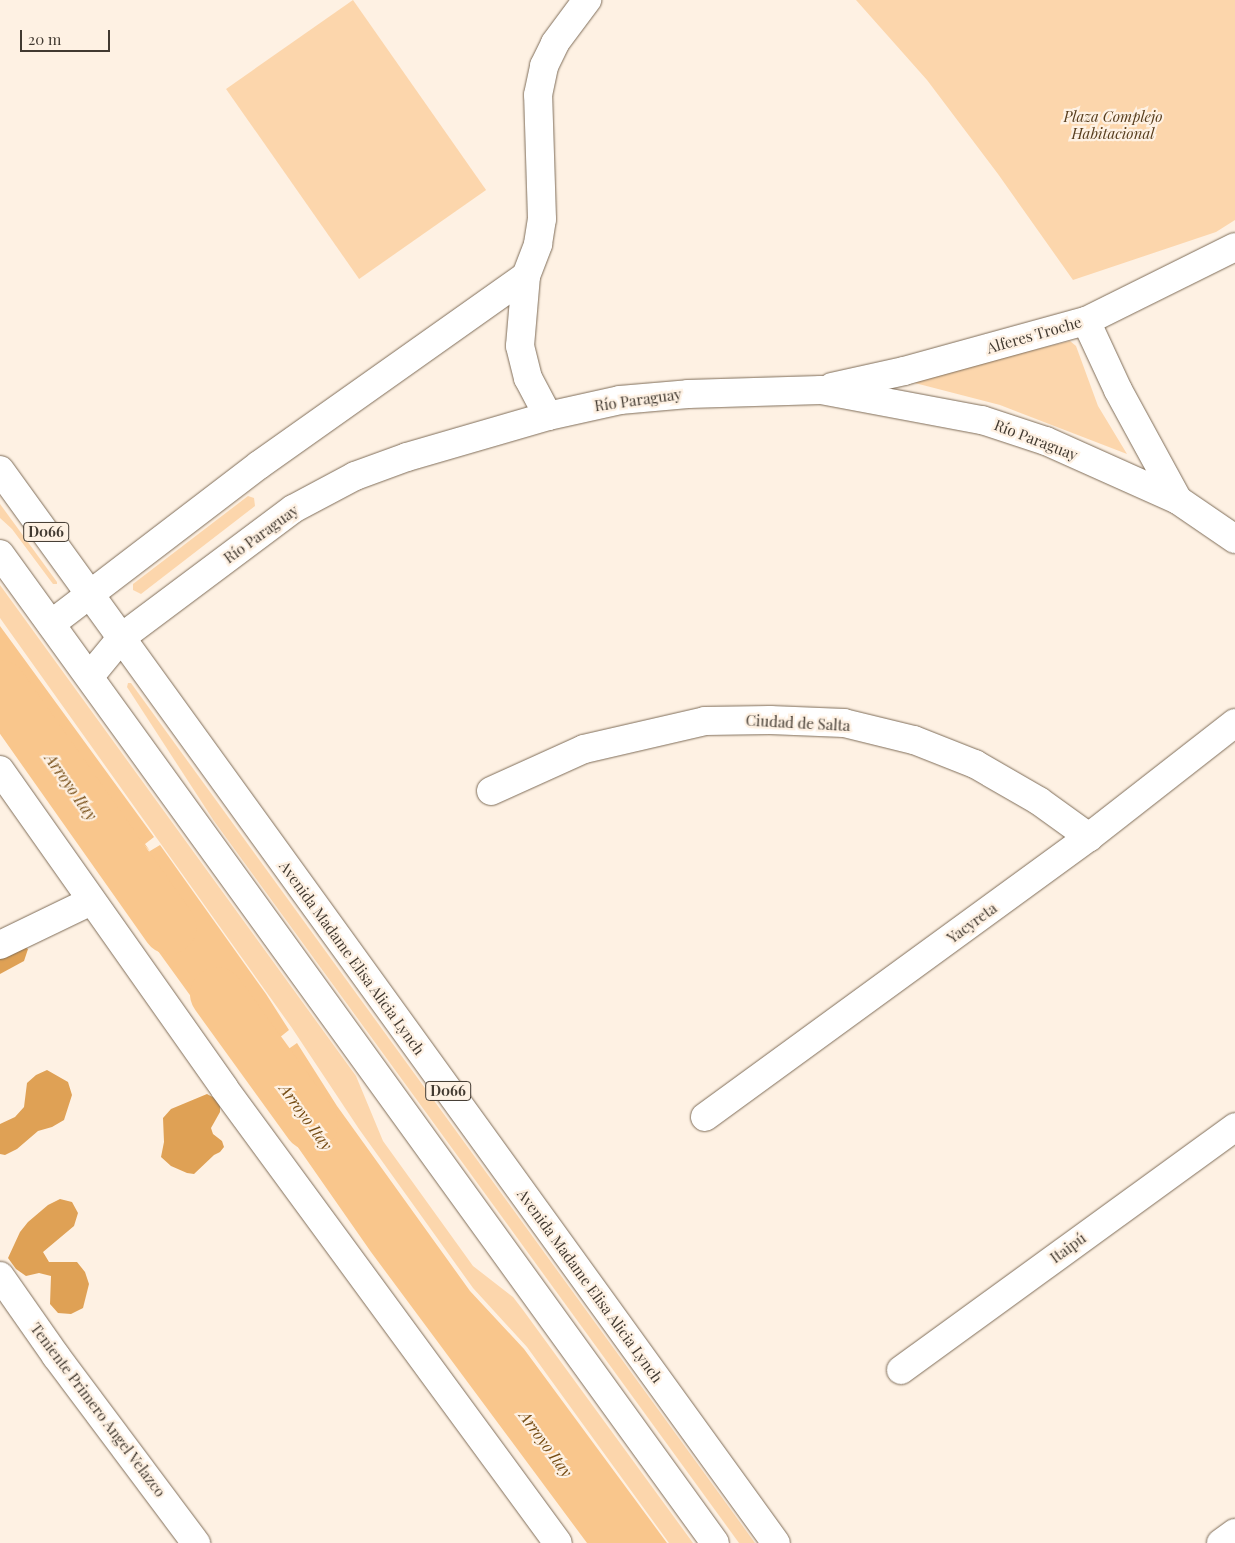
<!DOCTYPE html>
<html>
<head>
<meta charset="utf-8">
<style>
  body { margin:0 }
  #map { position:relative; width:1235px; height:1543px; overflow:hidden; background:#fef1e3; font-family:"Playfair Display",serif }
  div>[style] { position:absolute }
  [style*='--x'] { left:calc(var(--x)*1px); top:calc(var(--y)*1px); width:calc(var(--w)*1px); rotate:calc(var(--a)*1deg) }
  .green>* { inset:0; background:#fcd6ac; transform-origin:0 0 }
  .forest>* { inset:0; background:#dfa155 }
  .water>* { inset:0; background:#f9c68c }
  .river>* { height:54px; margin:-27px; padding:0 27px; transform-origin:27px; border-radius:27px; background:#f9c68c }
  .roads { filter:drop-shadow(0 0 1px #7f6d59) drop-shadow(0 0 1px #7f6d59) }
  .minor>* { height:28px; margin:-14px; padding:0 14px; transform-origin:14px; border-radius:14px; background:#fff }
  .major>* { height:28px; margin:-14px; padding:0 14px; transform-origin:14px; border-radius:14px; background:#fff }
  .highway>* { height:28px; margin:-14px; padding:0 14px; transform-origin:14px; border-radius:14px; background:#fff }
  span { translate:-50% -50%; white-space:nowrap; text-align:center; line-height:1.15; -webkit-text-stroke:4.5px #fef1e3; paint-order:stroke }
  .shield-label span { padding:1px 4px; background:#fef1e3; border:1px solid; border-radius:4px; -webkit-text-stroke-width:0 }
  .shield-label { font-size:14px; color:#413930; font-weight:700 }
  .park-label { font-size:15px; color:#573d1d; font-style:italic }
  .street-label { font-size:15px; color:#413930 }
  .water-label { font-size:16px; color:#764d15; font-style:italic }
  .scale { position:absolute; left:20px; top:30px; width:90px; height:22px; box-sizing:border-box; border:2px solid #413930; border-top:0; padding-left:6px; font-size:15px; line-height:18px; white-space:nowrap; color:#413930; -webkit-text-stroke:4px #fef1e3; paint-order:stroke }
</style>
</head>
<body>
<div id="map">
  <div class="green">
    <i style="left:353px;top:0;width:232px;height:155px;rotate:55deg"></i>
    <i style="clip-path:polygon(856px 0,1235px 0,1235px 220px,1216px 232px,1073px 280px,998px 174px,927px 80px)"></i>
    <i style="clip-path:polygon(1070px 341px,1076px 346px,1098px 406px,1127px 454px,1000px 405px,911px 382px,916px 379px)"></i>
    <i style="clip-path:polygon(248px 496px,254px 498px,255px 506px,141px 594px,133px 590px,133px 584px)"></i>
    <i style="clip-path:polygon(0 504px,57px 582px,57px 584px,53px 584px,12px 529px,0 518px)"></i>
    <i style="clip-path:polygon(0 585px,356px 1076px,383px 1141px,473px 1266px,513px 1297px,523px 1310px,693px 1543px,669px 1543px,527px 1347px,473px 1288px,359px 1129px,292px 1028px,0 618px)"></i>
    <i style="clip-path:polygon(128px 683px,131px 683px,755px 1543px,739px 1543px,214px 821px,127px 687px)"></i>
  </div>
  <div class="forest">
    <i style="clip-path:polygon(0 936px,8px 936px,28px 949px,24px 961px,0 974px)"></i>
    <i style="clip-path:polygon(47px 1070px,68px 1082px,72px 1095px,64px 1120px,52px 1127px,38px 1131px,17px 1149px,5px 1155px,0 1154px,0 1124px,15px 1117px,24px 1107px,27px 1083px,36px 1075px)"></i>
    <i style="clip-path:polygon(207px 1094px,218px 1100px,220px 1106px,220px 1112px,211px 1128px,213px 1134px,222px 1141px,224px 1147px,220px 1152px,214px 1155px,194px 1174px,187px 1173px,171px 1166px,161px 1157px,164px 1142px,163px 1118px,171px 1109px)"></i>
    <i style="clip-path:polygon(60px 1199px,72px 1202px,78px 1213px,74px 1226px,43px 1252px,49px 1262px,77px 1262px,85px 1272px,89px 1284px,83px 1308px,71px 1314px,58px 1313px,50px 1304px,51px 1276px,39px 1273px,26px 1276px,16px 1269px,8px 1258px,20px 1232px,28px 1222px,48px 1205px)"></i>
  </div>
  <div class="water">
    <i style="clip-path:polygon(0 626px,154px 837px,145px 844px,150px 851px,160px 845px,266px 994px,289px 1030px,279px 1038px,287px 1050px,297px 1043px,337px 1106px,470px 1291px,524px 1349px,667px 1543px,587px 1543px,371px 1252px,249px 1077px,287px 1051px,279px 1039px,242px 1067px,108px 882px,150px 851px,143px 844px,102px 874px,0 733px)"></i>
  </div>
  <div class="river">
    <i style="--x:0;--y:687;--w:294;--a:54.8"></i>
    <i style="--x:217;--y:994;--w:160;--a:54.1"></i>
  </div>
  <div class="roads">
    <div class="minor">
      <i style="--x:526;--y:276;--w:70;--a:94.9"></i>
      <i style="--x:520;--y:346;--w:33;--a:76"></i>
      <i style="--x:528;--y:378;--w:43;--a:62.2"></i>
      <i style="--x:1086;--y:321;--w:76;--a:65.1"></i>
      <i style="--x:1118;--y:390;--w:125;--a:61.4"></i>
      <i style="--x:832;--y:387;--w:74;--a:-12.5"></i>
      <i style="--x:904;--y:371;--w:189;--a:-15.4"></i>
      <i style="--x:1086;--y:321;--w:166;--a:-26.4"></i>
      <i style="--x:51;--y:624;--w:262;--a:-37.4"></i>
      <i style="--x:259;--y:465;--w:327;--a:-35.3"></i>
      <i style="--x:526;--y:276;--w:34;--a:-69"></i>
      <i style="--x:538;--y:244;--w:25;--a:-81"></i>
      <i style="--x:542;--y:219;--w:124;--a:-91.8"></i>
      <i style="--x:538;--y:95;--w:30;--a:-78"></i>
      <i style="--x:544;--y:66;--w:25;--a:-64"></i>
      <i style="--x:555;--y:43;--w:54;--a:-53.3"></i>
      <i style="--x:90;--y:676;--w:50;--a:-50.6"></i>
      <i style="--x:122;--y:637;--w:214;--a:-36.8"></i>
      <i style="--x:293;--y:509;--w:70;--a:-28"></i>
      <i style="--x:355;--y:476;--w:55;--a:-20.1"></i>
      <i style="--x:407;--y:457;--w:147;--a:-16.2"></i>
      <i style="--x:548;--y:416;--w:74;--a:-12.5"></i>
      <i style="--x:620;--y:400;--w:68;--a:-5"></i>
      <i style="--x:688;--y:394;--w:133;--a:-1.7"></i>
      <i style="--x:821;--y:390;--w:164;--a:10.6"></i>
      <i style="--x:982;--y:420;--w:67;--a:18.2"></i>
      <i style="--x:1046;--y:441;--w:145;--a:24.1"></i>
      <i style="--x:1178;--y:500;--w:69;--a:34.4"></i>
      <i style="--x:491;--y:791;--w:102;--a:-24.3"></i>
      <i style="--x:584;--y:749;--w:124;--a:-13"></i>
      <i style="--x:705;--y:721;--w:65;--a:-0.9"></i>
      <i style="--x:770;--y:720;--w:74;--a:2.3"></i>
      <i style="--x:844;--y:723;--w:72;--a:13.7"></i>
      <i style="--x:914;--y:740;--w:66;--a:21.5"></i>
      <i style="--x:975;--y:764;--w:74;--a:30"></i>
      <i style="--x:1039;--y:801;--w:62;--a:35.8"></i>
      <i style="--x:0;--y:945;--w:101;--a:-25.8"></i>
      <i style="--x:705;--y:1117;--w:475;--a:-36.1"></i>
      <i style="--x:1089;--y:837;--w:185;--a:-38"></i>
      <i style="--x:0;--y:1276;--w:98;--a:55"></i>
      <i style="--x:56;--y:1356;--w:234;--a:53.2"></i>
      <i style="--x:901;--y:1370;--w:413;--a:-36"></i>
      <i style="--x:1221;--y:1543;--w:17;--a:-36"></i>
    </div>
    <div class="major">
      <i style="--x:0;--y:770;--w:389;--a:54.8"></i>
      <i style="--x:224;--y:1088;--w:564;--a:53.72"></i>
    </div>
    <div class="highway">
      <i style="--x:0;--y:470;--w:1324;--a:54.13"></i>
      <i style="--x:0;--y:554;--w:1220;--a:54.13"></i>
    </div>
  </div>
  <div class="shield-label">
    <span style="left:46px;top:532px">D066</span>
    <span style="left:448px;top:1091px">D066</span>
  </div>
  <div class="park-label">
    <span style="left:1113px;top:125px">Plaza Complejo<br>Habitacional</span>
  </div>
  <div class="street-label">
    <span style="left:1034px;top:335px;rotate:-16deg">Alferes Troche</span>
    <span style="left:638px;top:400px;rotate:-8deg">Río Paraguay</span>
    <span style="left:1036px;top:440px;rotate:21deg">Río Paraguay</span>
    <span style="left:261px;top:534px;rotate:-36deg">Río Paraguay</span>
    <span style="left:798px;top:723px;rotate:3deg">Ciudad de Salta</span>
    <span style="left:972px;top:923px;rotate:-36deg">Yacyreta</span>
    <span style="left:352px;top:958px;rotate:54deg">Avenida Madame Elisa Alicia Lynch</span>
    <span style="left:1068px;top:1248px;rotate:-36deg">Itaipú</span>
    <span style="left:590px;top:1286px;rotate:54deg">Avenida Madame Elisa Alicia Lynch</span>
    <span style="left:98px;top:1410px;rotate:53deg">Teniente Primero Angel Velazco</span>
  </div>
  <div class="water-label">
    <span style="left:71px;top:787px;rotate:55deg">Arroyo Itay</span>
    <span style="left:306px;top:1117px;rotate:54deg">Arroyo Itay</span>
    <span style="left:546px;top:1444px;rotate:54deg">Arroyo Itay</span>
  </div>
  <div class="scale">20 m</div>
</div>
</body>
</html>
